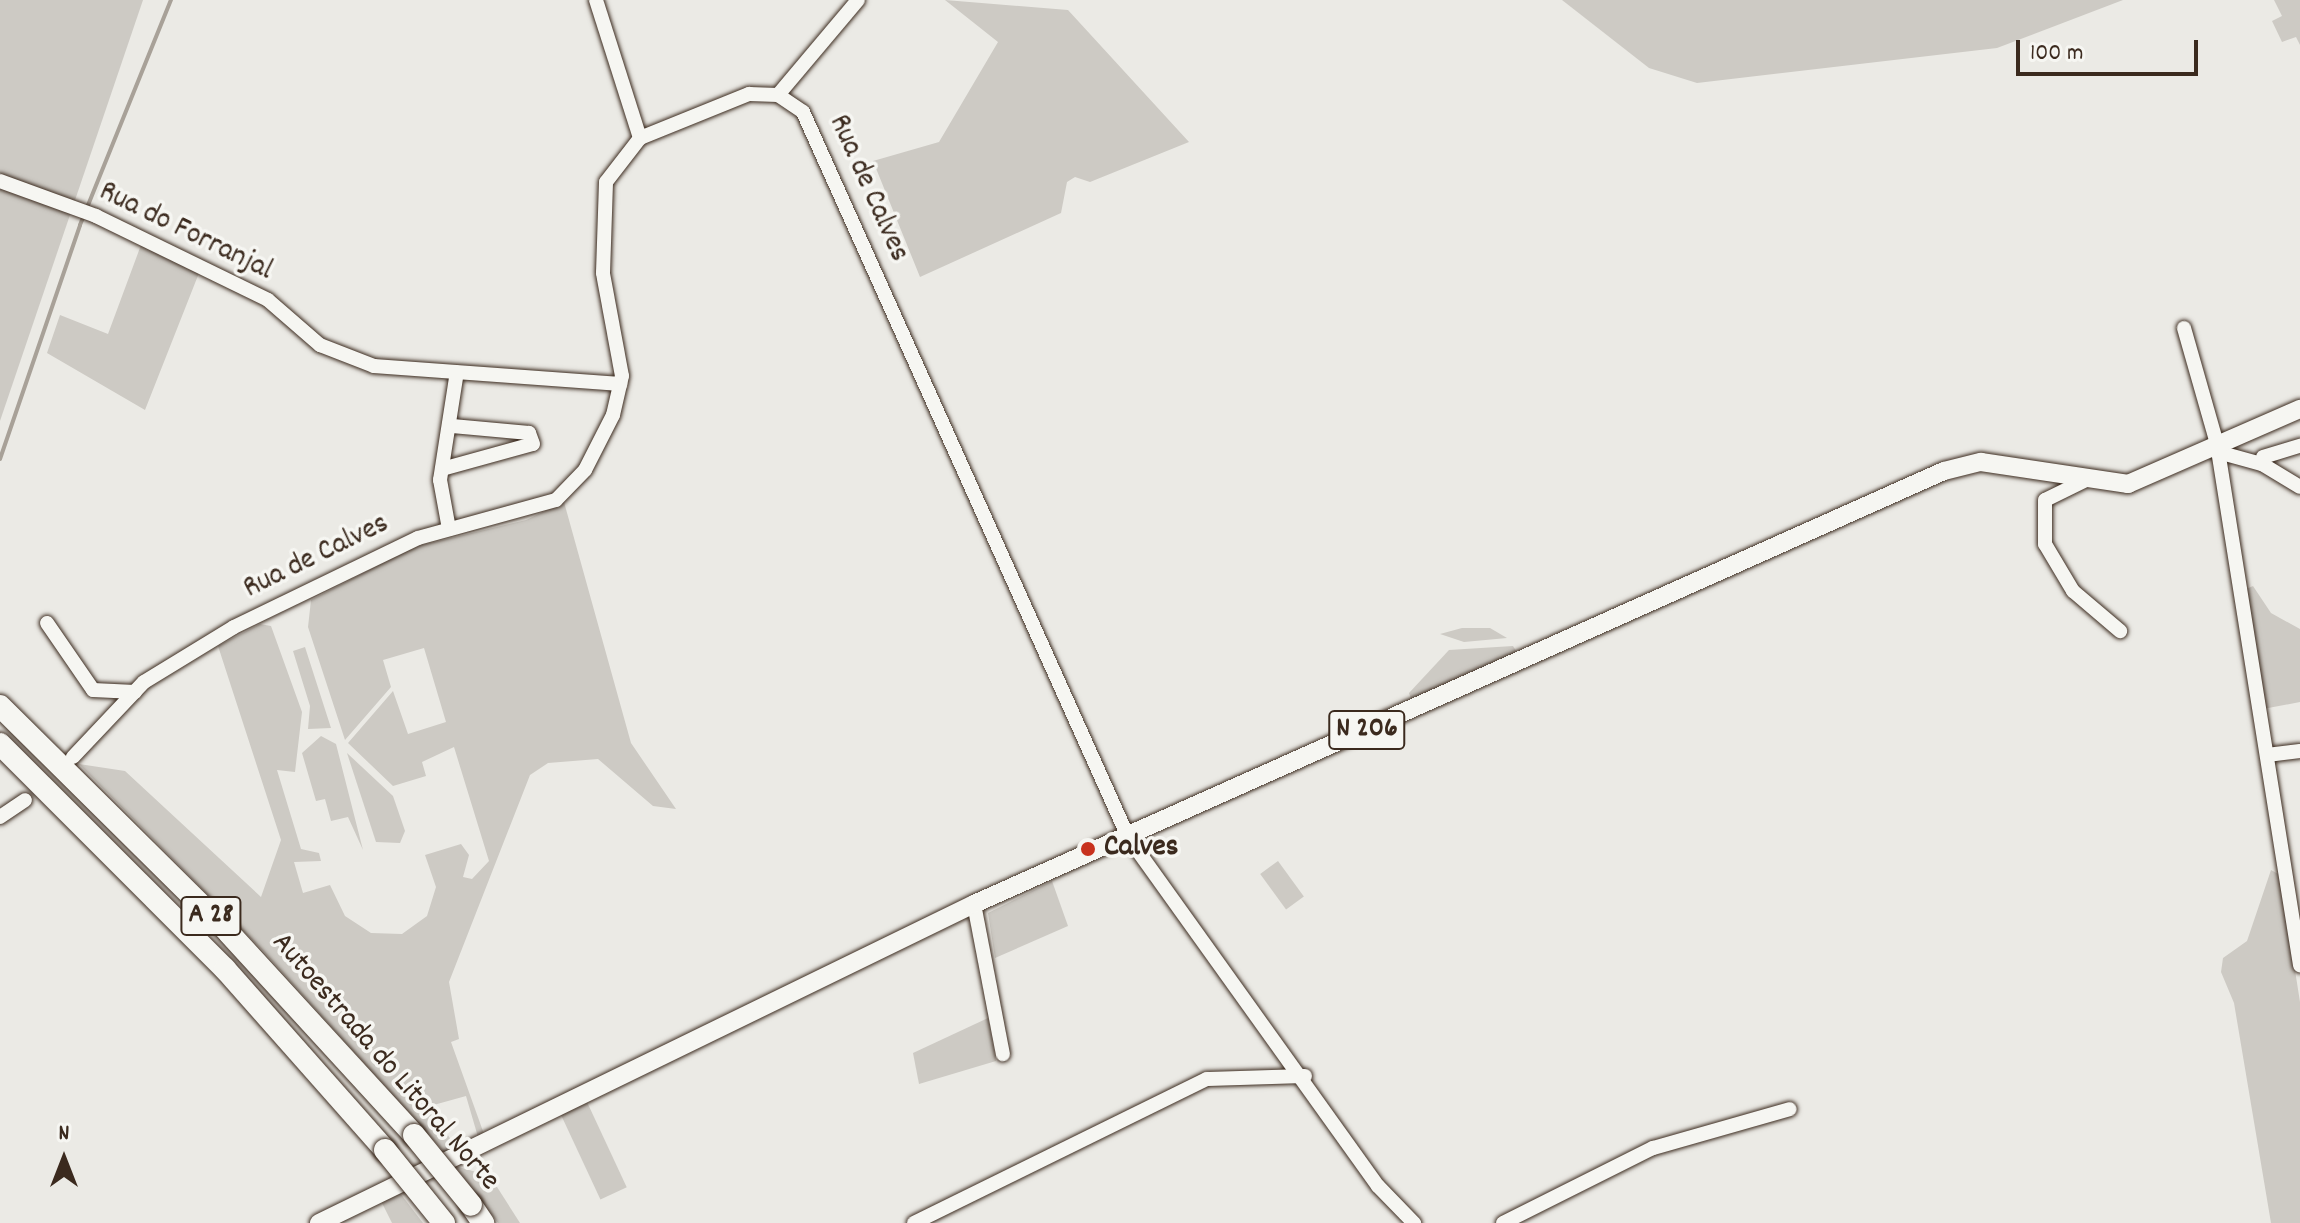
<!DOCTYPE html>
<html>
<head>
<meta charset="utf-8">
<style>
  body { margin:0 }
  #map { position:relative; width:2300px; height:1223px; overflow:hidden; background:#ebeae5; font-family:Dekko,sans-serif }
  div>[style] { position:absolute }
  [style*='--x'] { left:calc(var(--x)*1px); top:calc(var(--y)*1px); width:calc(var(--w)*1px); rotate:calc(var(--a)*1deg) }
  .green>* { inset:0; background:#cdcac4; transform-origin:0 0 }
  .stream>* { height:4px; margin:-2px; padding:0 2px; transform-origin:2px; border-radius:2px; background:#a8a198 }
  .roads { filter:drop-shadow(0 0 2px #3b2a1e) drop-shadow(0 0 2px #3b2a1e) }
  .minor>* { height:14px; margin:-7px; padding:0 7px; transform-origin:7px; border-radius:7px; background:#f6f6f2 }
  .major>* { height:18px; margin:-9px; padding:0 9px; transform-origin:9px; border-radius:9px; background:#f6f6f2 }
  .highway>* { height:22px; margin:-11px; padding:0 11px; transform-origin:11px; border-radius:11px; background:#f6f6f2 }
  .bridges { filter:drop-shadow(0 0 2px #3b2a1e) drop-shadow(0 0 2px #3b2a1e) }
  .highway-bridge>* { height:22px; margin:-11px; padding:0 11px; transform-origin:11px; border-radius:11px; background:#f6f6f2 }
  .dots>* { width:22px; height:22px; translate:-50% -50%; box-sizing:border-box; border:4px solid #f6f6f2; border-radius:50% }
  span { translate:-50% -50%; white-space:nowrap; text-align:center; line-height:1.15; -webkit-text-stroke:7px #f6f6f2; paint-order:stroke }
  .shield-label span { padding:2px 6px; background:#f6f6f2; border:2px solid; border-radius:6px; -webkit-text-stroke-width:0 }
  .shield-label { font-size:28px; color:#3b2a1e; font-weight:700 }
  .street-label { font-size:30px; color:#3b2a1e }
  .poi-label { font-size:30px; color:#3b2a1e; font-weight:700 }
  .left { translate:0 -50%; text-align:left }
  .north { position:absolute; left:24px; top:1119px; width:80px; height:80px; -webkit-text-stroke:6px #f6f6f2; paint-order:stroke; rotate:0deg; font-size:22px; font-weight:700; line-height:32px; text-align:center; color:#3b2a1e }
  .north::after { content:''; display:block; margin:auto; width:28px; height:36px; background:#3b2a1e; clip-path:polygon(50% 0,100% 100%,50% 72%,0 100%) }
  .scale { position:absolute; left:2016px; top:40px; width:182px; height:36px; box-sizing:border-box; border:4px solid #3b2a1e; border-top:0; padding-left:10px; font-size:24px; line-height:28px; white-space:nowrap; color:#3b2a1e; -webkit-text-stroke:6px #f6f6f2; paint-order:stroke }
</style>
</head>
<body>
<div id="map">
  <div class="green">
    <i style="clip-path:polygon(0 0,143px 0,0 421px)"></i>
    <i style="clip-path:polygon(945px 0,1068px 10px,1189px 142px,1090px 182px,1075px 177px,1067px 182px,1061px 213px,920px 277px,873px 161px,939px 142px,998px 42px)"></i>
    <i style="clip-path:polygon(1562px 0,2123px 0,1997px 48px,1697px 83px,1649px 68px)"></i>
    <i style="clip-path:polygon(2274px 0,2300px 0,2300px 45px,2296px 37px,2282px 42px,2272px 21px,2282px 16px)"></i>
    <i style="clip-path:polygon(141px 245px,199px 273px,145px 410px,47px 353px,60px 315px,108px 334px)"></i>
    <i style="clip-path:polygon(564px 502px,631px 743px,676px 809px,653px 806px,598px 759px,548px 763px,530px 775px,449px 982px,459px 1039px,451px 1042px,484px 1134px,478px 1137px,466px 1096px,430px 1106px,451px 1140px,446px 1154px,264px 952px,79px 764px,125px 771px,261px 897px,281px 840px,218px 646px,260px 624px,271px 626px,302px 712px,295px 772px,277px 770px,301px 849px,319px 853px,321px 861px,294px 862px,303px 893px,330px 885px,345px 916px,371px 933px,402px 934px,427px 916px,436px 887px,425px 855px,461px 844px,469px 855px,463px 877px,472px 879px,489px 861px,454px 747px,422px 762px,426px 776px,393px 786px,348px 743px,393px 691px,408px 734px,446px 722px,424px 648px,383px 660px,391px 687px,345px 740px,308px 627px,311px 600px,414px 547px,526px 520px)"></i>
    <i style="clip-path:polygon(2253px 586px,2271px 613px,2300px 629px,2300px 702px,2263px 709px,2244px 590px)"></i>
    <i style="clip-path:polygon(1462px 628px,1490px 628px,1507px 638px,1464px 642px,1440px 634px)"></i>
    <i style="clip-path:polygon(1513px 646px,1518px 654px,1412px 702px,1409px 693px,1449px 650px)"></i>
    <i style="clip-path:polygon(305px 647px,331px 728px,308px 729px,310px 706px,293px 651px)"></i>
    <i style="clip-path:polygon(321px 736px,336px 744px,363px 850px,348px 817px,331px 821px,325px 799px,316px 801px,302px 753px)"></i>
    <i style="clip-path:polygon(347px 753px,393px 796px,405px 831px,400px 843px,376px 842px)"></i>
    <i style="left:1278px;top:861px;width:44px;height:22px;rotate:54deg"></i>
    <i style="clip-path:polygon(2271px 870px,2280px 875px,2300px 1002px,2300px 1223px,2271px 1223px,2234px 1003px,2221px 972px,2223px 958px,2247px 941px)"></i>
    <i style="clip-path:polygon(1052px 881px,1068px 926px,995px 958px,988px 913px)"></i>
    <i style="clip-path:polygon(988px 1018px,996px 1061px,919px 1084px,913px 1053px)"></i>
    <i style="left:587px;top:1102px;width:94px;height:29px;rotate:65deg"></i>
    <i style="clip-path:polygon(455px 1166px,490px 1176px,520px 1223px,498px 1223px)"></i>
    <i style="clip-path:polygon(400px 1193px,423px 1223px,392px 1223px,381px 1201px)"></i>
  </div>
  <div class="stream">
    <i style="--x:0;--y:459;--w:247;--a:-71.1"></i>
    <i style="--x:80;--y:225;--w:243;--a:-68"></i>
  </div>
  <div class="roads">
    <div class="minor">
      <i style="--x:596;--y:0;--w:145;--a:72.3"></i>
      <i style="--x:778;--y:95;--w:124;--a:-49.9"></i>
      <i style="--x:0;--y:181;--w:102;--a:20"></i>
      <i style="--x:96;--y:216;--w:191;--a:26"></i>
      <i style="--x:268;--y:300;--w:69;--a:40.9"></i>
      <i style="--x:320;--y:345;--w:58;--a:21.3"></i>
      <i style="--x:374;--y:366;--w:247;--a:4.2"></i>
      <i style="--x:2184;--y:328;--w:121;--a:74.1"></i>
      <i style="--x:2217;--y:444;--w:528;--a:80.95"></i>
      <i style="--x:2218;--y:452;--w:46;--a:15.3"></i>
      <i style="--x:2262;--y:464;--w:44;--a:31.2"></i>
      <i style="--x:2263;--y:457;--w:39;--a:-17"></i>
      <i style="--x:442;--y:469;--w:94;--a:-15.4"></i>
      <i style="--x:533;--y:444;--w:12;--a:-110"></i>
      <i style="--x:529;--y:433;--w:77;--a:-174.8"></i>
      <i style="--x:2084;--y:481;--w:43;--a:154"></i>
      <i style="--x:2045;--y:500;--w:44;--a:90"></i>
      <i style="--x:2045;--y:544;--w:55;--a:59.2"></i>
      <i style="--x:2073;--y:591;--w:62;--a:40.4"></i>
      <i style="--x:449;--y:529;--w:50;--a:-100.4"></i>
      <i style="--x:440;--y:480;--w:109;--a:-81.1"></i>
      <i style="--x:47;--y:623;--w:81;--a:55.5"></i>
      <i style="--x:93;--y:690;--w:42;--a:2.7"></i>
      <i style="--x:2267;--y:755;--w:33;--a:-7"></i>
      <i style="--x:73;--y:757;--w:103;--a:-46.6"></i>
      <i style="--x:144;--y:682;--w:105;--a:-31.4"></i>
      <i style="--x:234;--y:627;--w:204;--a:-25.8"></i>
      <i style="--x:418;--y:538;--w:143;--a:-15.4"></i>
      <i style="--x:556;--y:500;--w:42;--a:-46"></i>
      <i style="--x:585;--y:470;--w:62;--a:-63"></i>
      <i style="--x:613;--y:415;--w:40;--a:-77"></i>
      <i style="--x:622;--y:376;--w:105;--a:-100.5"></i>
      <i style="--x:603;--y:273;--w:91;--a:-88.1"></i>
      <i style="--x:606;--y:182;--w:56;--a:-52.3"></i>
      <i style="--x:640;--y:138;--w:118;--a:-22"></i>
      <i style="--x:749;--y:94;--w:29;--a:2"></i>
      <i style="--x:778;--y:95;--w:30;--a:34"></i>
      <i style="--x:803;--y:112;--w:795;--a:65.85"></i>
      <i style="--x:1128;--y:837;--w:429;--a:54.4"></i>
      <i style="--x:1378;--y:1186;--w:52;--a:45.8"></i>
      <i style="--x:0;--y:817;--w:30;--a:-34"></i>
      <i style="--x:974;--y:904;--w:153;--a:79.1"></i>
      <i style="--x:914;--y:1223;--w:326;--a:-26.2"></i>
      <i style="--x:1207;--y:1079;--w:98;--a:-1.8"></i>
      <i style="--x:1503;--y:1223;--w:168;--a:-26.6"></i>
      <i style="--x:1653;--y:1148;--w:142;--a:-15.9"></i>
    </div>
    <div class="major">
      <i style="--x:319;--y:1223;--w:729;--a:-25.97"></i>
      <i style="--x:974;--y:904;--w:1062;--a:-24.06"></i>
      <i style="--x:1944;--y:471;--w:38;--a:-14"></i>
      <i style="--x:1981;--y:462;--w:149;--a:8.5"></i>
      <i style="--x:2128;--y:484;--w:188;--a:-23.6"></i>
    </div>
    <div class="highway">
      <i style="--x:0;--y:706;--w:322;--a:44.7"></i>
      <i style="--x:229;--y:933;--w:274;--a:47.5"></i>
      <i style="--x:0;--y:744;--w:318;--a:45"></i>
      <i style="--x:225;--y:969;--w:242;--a:48.5"></i>
      <i style="--x:471;--y:1205;--w:22;--a:56"></i>
    </div>
  </div>
  <div class="bridges">
    <div class="highway-bridge">
      <i style="--x:414;--y:1135;--w:90;--a:50.8"></i>
      <i style="--x:385;--y:1150;--w:94;--a:51.1"></i>
    </div>
  </div>
  <div class="dots">
    <i style="left:1088px;top:849px;background:#c8321e"></i>
  </div>
  <div class="shield-label">
    <span style="left:1367px;top:730px">N 206</span>
    <span style="left:211px;top:916px">A 28</span>
  </div>
  <div class="street-label">
    <span style="left:867px;top:189px;rotate:66deg">Rua de Calves</span>
    <span style="left:185px;top:233px;rotate:26deg">Rua do Forranjal</span>
    <span style="left:317px;top:558px;rotate:-26deg">Rua de Calves</span>
    <span style="left:384px;top:1063px;rotate:49deg">Autoestrada do Litoral Norte</span>
  </div>
  <div class="poi-label">
    <span class="left" style="left:1104px;top:849px">Calves</span>
  </div>
  <div class="north">N</div>
  <div class="scale">100 m</div>
</div>
</body>
</html>
